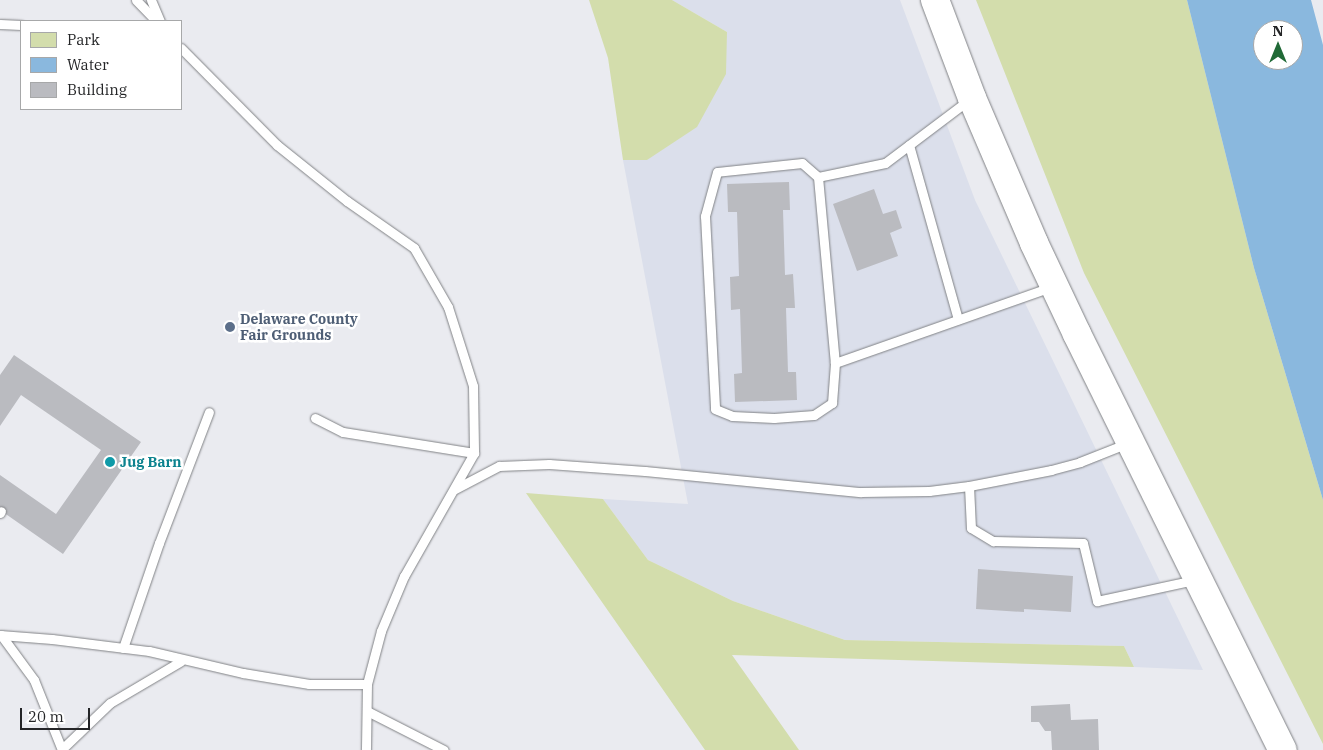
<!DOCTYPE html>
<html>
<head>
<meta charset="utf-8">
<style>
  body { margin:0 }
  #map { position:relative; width:1323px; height:750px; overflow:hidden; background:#eaebf0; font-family:"IBM Plex Serif",serif }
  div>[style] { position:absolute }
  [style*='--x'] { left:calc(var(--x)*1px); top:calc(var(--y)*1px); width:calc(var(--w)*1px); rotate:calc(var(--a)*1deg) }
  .built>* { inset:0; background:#dbdfeb }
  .green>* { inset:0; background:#d3ddac }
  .water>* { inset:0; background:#8ab8de }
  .building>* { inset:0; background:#babbc0 }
  .roads { filter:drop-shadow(0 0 1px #808285) drop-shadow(0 0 1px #808285) }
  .service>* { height:9px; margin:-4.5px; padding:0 4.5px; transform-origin:4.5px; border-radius:4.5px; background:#fff }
  .trunk>* { height:28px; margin:-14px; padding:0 14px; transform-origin:14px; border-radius:14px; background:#fff }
  .dots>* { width:14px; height:14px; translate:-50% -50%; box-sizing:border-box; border:2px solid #fff; border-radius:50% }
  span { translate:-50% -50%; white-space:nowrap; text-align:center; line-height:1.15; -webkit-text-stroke:5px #fff; paint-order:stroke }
  .service-label { font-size:14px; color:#4e5e75; font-weight:700 }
  .left { translate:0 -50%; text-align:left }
  .culture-label { font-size:14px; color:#0d838f; font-weight:700 }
  .legend { position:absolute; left:20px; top:20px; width:162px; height:90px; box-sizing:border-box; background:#fff; border:1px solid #a7a8a9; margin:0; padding:6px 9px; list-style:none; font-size:15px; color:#242527 }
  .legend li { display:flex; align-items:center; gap:10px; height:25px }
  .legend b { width:25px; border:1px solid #a7a8a9 }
  .north { position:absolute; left:1253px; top:20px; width:50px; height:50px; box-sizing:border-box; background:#fff; border:1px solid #a7a8a9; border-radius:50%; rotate:0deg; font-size:14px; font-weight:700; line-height:20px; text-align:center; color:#242527 }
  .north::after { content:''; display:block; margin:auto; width:18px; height:22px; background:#216a37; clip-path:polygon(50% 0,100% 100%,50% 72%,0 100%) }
  .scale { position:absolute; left:20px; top:708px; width:70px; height:22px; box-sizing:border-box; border:2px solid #242527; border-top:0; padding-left:6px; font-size:15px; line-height:18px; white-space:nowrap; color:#242527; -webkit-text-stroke:4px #fff; paint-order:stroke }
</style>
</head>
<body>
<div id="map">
  <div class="built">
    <i style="clip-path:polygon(672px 0,900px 0,975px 200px,1203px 670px,1134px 667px,1124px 646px,845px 640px,733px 601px,648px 560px,603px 499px,688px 504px,623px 160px,647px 160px,727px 32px)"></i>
  </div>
  <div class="green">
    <i style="clip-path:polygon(589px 0,672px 0,727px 32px,726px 74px,697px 127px,647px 160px,623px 160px,608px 58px)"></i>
    <i style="clip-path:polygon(976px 0,1187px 0,1254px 268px,1323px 500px,1323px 744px,1084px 273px)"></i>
    <i style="clip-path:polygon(526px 493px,603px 499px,648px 560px,733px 601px,845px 640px,1124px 646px,1134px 667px,732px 655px,799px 750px,705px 750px)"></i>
  </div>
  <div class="water">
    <i style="clip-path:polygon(evenodd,1187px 0,1311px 0,1323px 45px,1323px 500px,1254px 268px,1187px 0,1263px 30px,1293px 30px,1293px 60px,1263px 60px,1263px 30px)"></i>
  </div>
  <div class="building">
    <i style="clip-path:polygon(789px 182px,790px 210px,783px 210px,785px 275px,793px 274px,795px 308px,786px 308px,788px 372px,796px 372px,797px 400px,735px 402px,734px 374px,742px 373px,740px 309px,731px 310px,730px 277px,739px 276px,737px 212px,728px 212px,727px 184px)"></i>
    <i style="clip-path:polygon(874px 189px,883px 214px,896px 210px,902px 228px,890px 233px,898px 256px,857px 271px,833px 204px)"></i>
    <i style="clip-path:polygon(14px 355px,141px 442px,63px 554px,0 510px,0 475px,56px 514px,101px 450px,21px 395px,0 426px,0 375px)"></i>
    <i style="clip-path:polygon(978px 569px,1073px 576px,1071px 612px,1024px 609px,1024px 612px,976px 609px)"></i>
    <i style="clip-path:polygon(1070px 704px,1071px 720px,1098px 719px,1099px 750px,1052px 750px,1051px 731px,1045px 731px,1039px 722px,1031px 722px,1031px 706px)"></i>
  </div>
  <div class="roads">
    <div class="service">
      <i style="--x:136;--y:0;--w:29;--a:46"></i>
      <i style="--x:151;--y:0;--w:23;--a:67"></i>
      <i style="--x:0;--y:24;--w:21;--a:3"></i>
      <i style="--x:181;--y:48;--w:136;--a:45.3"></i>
      <i style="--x:277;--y:145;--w:90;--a:38.7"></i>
      <i style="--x:347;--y:201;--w:82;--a:35"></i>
      <i style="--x:414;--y:248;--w:68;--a:60"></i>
      <i style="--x:448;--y:307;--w:83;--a:72.4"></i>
      <i style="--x:473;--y:386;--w:67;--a:89.1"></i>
      <i style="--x:474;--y:453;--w:142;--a:119.6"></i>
      <i style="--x:404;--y:576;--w:60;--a:112.7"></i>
      <i style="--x:381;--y:631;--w:55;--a:104.8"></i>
      <i style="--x:367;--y:684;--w:66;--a:90.9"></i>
      <i style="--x:970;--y:99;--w:106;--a:143"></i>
      <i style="--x:885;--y:163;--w:68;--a:168.2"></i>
      <i style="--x:818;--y:177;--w:187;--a:84.8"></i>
      <i style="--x:835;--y:363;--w:229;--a:-19.4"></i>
      <i style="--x:909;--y:145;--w:181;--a:74.3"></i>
      <i style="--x:818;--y:177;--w:21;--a:-139"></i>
      <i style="--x:802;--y:163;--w:85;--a:174"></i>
      <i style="--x:717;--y:172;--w:46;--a:105.3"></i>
      <i style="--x:705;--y:216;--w:193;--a:87"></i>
      <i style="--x:715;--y:409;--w:18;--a:22"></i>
      <i style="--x:732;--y:416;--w:42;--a:2.7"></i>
      <i style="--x:774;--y:418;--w:40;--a:-4.3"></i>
      <i style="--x:814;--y:415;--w:22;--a:-34"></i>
      <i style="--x:832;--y:403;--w:40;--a:-85.7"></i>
      <i style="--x:315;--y:418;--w:31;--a:27"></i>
      <i style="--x:343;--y:432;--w:133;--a:9.1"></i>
      <i style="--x:969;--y:486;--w:42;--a:87.3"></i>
      <i style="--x:971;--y:528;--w:26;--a:31"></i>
      <i style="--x:993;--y:541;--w:90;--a:1.3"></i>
      <i style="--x:1083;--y:543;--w:60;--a:76.4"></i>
      <i style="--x:1097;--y:601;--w:99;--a:-12.2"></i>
      <i style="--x:455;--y:489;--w:50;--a:-27.6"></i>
      <i style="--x:499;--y:466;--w:50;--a:-2.3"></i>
      <i style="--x:549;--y:464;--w:96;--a:4.2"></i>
      <i style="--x:645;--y:471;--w:217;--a:5.6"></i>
      <i style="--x:861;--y:492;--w:68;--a:-0.8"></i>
      <i style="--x:929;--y:491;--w:40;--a:-7.1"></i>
      <i style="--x:969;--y:486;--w:84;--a:-11"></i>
      <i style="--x:1051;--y:470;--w:30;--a:-15"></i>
      <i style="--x:1080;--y:462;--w:52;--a:-21.6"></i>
      <i style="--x:0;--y:513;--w:2;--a:-63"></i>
      <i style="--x:0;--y:635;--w:52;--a:4.4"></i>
      <i style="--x:52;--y:639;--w:98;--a:7.1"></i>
      <i style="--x:149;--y:651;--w:97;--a:13.2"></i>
      <i style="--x:243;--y:673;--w:67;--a:9.5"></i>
      <i style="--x:309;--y:684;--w:58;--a:0"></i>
      <i style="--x:1;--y:635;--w:56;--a:53.7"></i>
      <i style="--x:34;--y:680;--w:75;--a:68.2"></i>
      <i style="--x:123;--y:648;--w:111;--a:-71.1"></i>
      <i style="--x:159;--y:543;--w:140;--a:-69.1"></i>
      <i style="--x:367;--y:711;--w:86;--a:26.9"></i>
      <i style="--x:62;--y:749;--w:66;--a:-43.8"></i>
      <i style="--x:110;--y:703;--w:82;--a:-30.6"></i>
    </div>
    <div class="trunk">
      <i style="--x:935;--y:0;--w:105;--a:69.3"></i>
      <i style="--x:972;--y:98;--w:158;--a:66.8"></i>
      <i style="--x:1034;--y:243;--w:101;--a:64.7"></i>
      <i style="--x:1077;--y:334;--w:464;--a:63.7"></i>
    </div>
  </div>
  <div class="dots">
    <i style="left:230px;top:327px;background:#5c6f8a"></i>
    <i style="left:110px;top:462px;background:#0f9aa8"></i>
  </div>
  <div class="service-label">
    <span class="left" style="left:240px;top:327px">Delaware County<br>Fair Grounds</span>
  </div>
  <div class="culture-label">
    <span class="left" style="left:120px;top:462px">Jug Barn</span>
  </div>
  <ul class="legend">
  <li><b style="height:14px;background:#d3ddac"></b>Park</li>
  <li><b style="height:14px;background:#8ab8de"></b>Water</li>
  <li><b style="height:14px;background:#babbc0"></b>Building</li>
  </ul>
  <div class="north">N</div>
  <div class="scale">20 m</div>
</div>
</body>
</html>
